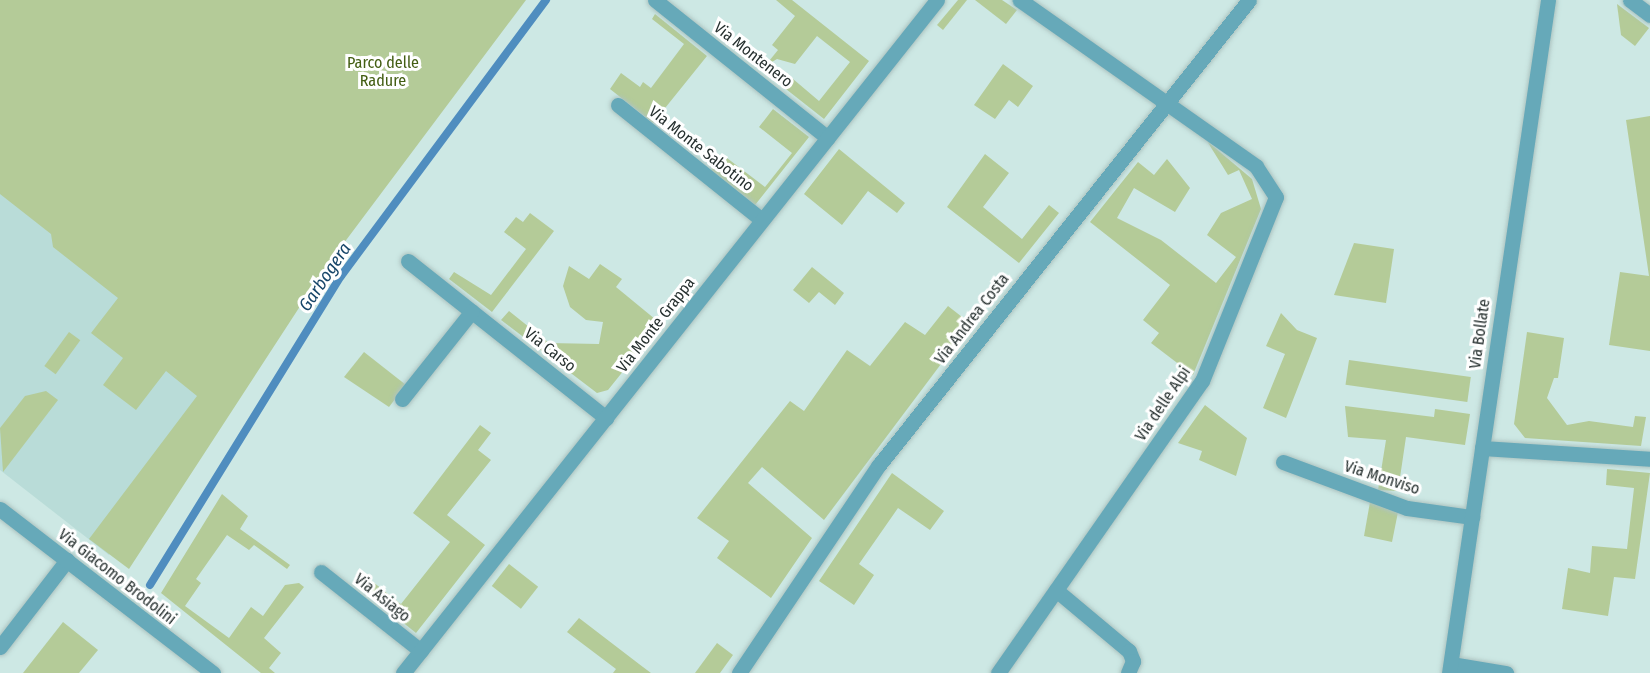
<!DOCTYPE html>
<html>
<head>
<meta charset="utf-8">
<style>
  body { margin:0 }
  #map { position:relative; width:1650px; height:673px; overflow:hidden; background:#cde8e4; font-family:"Fira Sans Condensed",sans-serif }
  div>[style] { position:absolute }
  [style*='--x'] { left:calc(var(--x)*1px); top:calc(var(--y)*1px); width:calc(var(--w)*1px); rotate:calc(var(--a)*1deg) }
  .built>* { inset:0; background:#b9dcd8 }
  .green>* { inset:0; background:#b4cb98; transform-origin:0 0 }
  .stream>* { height:8px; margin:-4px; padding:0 4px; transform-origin:4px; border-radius:4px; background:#4f8dbf }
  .roads { filter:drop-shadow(0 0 2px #acc3c0) drop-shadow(0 0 2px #acc3c0) }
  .minor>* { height:15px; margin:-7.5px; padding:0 7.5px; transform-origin:7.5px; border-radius:7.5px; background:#66a9b9 }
  .tertiary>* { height:15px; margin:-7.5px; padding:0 7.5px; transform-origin:7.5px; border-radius:7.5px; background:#66a9b9 }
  span { translate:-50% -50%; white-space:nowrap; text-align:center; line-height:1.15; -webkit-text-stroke:6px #fff; paint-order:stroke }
  .street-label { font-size:16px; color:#26302f }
  .park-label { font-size:16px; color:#435e13 }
  .water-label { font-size:18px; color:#174669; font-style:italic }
</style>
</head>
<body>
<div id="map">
  <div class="built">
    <i style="clip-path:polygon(0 0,346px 138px,109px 555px,0 470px)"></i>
  </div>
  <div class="green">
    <i style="clip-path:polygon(0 0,526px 0,323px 271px,129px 569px,89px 539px,197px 396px,166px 371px,136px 410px,103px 385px,123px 358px,91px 333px,118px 298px,53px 247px,51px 234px,0 194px)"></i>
    <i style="clip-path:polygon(776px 0,792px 0,869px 61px,824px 119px,772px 78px,786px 73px,819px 101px,850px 62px,817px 36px,795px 64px,777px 59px,765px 66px,778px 50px,772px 45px,795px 16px)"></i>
    <i style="clip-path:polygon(958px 0,967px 0,943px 30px,937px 25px)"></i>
    <i style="clip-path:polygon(975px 0,1002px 0,1017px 10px,1006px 24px)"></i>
    <i style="clip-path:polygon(1617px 4px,1649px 28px,1635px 46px,1621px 35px)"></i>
    <i style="clip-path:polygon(655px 14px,707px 56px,653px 123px,610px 89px,621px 73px,640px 87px,643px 82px,651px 88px,684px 44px,652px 19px)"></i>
    <i style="clip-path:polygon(1003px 64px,1033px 86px,1018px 107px,1009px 100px,995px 119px,974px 105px)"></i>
    <i style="clip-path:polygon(773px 109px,809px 137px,755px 205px,711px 170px,723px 155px,765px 187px,792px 153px,759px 127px)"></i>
    <i style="clip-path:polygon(1650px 116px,1650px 351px,1609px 345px,1620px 272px,1649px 276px,1626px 120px)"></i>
    <i style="clip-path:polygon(1207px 141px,1252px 179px,1261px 209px,1193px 375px,1151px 343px,1159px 333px,1143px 320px,1170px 285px,1090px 222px,1138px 162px,1154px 175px,1167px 159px,1190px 188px,1175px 212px,1134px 188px,1117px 218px,1161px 240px,1216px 283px,1236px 257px,1207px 235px,1221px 213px,1252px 199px,1239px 170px,1228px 175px)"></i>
    <i style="clip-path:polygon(839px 149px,905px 203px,897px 213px,868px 191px,842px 225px,804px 194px)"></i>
    <i style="clip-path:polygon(985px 154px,1009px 173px,983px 207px,1022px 239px,1049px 205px,1059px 213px,1019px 263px,947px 207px)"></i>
    <i style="clip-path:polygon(530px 213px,554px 231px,492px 312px,449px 279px,454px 272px,491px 295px,526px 249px,504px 232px,516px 217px,523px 222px)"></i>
    <i style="clip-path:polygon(1354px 243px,1394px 249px,1386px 303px,1334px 295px)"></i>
    <i style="clip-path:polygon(600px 264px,622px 279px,616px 287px,661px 324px,608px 390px,597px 393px,501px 320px,509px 311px,549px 343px,599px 344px,603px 322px,586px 320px,570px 307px,563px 286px,569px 266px,589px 279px)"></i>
    <i style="clip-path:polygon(812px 267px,844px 293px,835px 305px,819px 292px,809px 303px,793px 290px)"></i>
    <i style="clip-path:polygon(948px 306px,971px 324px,824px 520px,762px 467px,748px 483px,812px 538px,771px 598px,717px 558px,729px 541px,697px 518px,790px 401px,804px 411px,847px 350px,870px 366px,905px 322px,925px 335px)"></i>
    <i style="clip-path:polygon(1281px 313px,1297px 330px,1317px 338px,1286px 418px,1263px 408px,1285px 354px,1266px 346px)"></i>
    <i style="left:69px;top:332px;width:14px;height:42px;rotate:36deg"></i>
    <i style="clip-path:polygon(1527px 332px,1564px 338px,1558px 378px,1554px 378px,1547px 398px,1567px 425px,1589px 421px,1633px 427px,1635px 416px,1646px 417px,1641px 446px,1525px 438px,1514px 424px)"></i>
    <i style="clip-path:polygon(364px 352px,406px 385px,389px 407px,344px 377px)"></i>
    <i style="left:1349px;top:360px;width:123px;height:25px;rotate:8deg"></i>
    <i style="clip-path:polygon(46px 391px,58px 400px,3px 472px,0 428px,25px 396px)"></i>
    <i style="clip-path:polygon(1205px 405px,1247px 438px,1236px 476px,1199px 460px,1202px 451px,1178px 443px)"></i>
    <i style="clip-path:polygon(1345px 406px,1434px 417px,1435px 409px,1470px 414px,1465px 445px,1406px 437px,1398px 491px,1378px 490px,1386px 440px,1348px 437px)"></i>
    <i style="clip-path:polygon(480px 425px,491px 433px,478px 450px,491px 460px,447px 515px,485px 545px,416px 633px,356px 585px,364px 575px,401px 604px,450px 542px,413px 513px)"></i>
    <i style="clip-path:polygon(1607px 469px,1650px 473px,1635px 579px,1614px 577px,1608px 616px,1562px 609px,1568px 568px,1590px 573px,1592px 546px,1627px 549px,1634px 488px,1606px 485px)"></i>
    <i style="clip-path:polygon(892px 473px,944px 511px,930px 530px,898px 508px,859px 564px,874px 575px,854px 605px,819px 581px)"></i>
    <i style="clip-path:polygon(222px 494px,248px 516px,240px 529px,290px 565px,287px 569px,254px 545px,249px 550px,227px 535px,196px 579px,201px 583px,185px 606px,229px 638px,251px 607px,263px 616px,285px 585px,299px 583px,304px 587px,264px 638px,281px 653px,269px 668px,275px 673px,261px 673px,161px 593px)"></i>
    <i style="clip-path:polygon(1370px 502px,1398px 512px,1392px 542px,1364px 536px)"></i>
    <i style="left:509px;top:564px;width:37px;height:28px;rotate:38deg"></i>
    <i style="clip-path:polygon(579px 618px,639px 664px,651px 673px,613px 673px,616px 669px,567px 632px)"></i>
    <i style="clip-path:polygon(63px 622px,98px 650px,79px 673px,23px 673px)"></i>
    <i style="clip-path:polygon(717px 643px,733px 655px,720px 673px,695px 673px)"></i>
  </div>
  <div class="stream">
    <i style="--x:150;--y:585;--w:363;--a:-58.3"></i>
    <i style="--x:341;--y:276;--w:344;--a:-53.4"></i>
  </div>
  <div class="roads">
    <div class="minor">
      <i style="--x:655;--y:0;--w:221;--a:38.6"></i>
      <i style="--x:1630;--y:0;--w:25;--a:37"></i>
      <i style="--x:618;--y:105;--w:184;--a:38.6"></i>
      <i style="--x:408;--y:261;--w:253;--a:38.4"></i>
      <i style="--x:402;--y:399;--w:112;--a:-51.5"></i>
      <i style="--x:1482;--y:448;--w:168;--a:3.7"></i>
      <i style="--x:1283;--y:462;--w:132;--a:20.4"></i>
      <i style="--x:1407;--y:508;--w:66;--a:7.9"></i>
      <i style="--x:321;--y:572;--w:127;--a:38.3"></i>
      <i style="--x:1056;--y:590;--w:95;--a:39.9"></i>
      <i style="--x:1129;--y:651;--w:11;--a:68"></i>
      <i style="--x:1133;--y:661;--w:13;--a:113"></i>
      <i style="--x:0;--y:647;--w:110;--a:-52.4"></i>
      <i style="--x:1451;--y:664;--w:56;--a:9.3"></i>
      <i style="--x:403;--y:673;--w:859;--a:-51.57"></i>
      <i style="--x:739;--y:673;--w:251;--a:-56.1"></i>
      <i style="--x:879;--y:465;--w:594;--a:-51.49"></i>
      <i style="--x:998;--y:673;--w:356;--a:-55.1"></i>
      <i style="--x:1202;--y:381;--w:198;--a:-68.1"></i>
      <i style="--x:1276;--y:197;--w:37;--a:-123"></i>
      <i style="--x:1256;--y:166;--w:289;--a:-144.9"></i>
      <i style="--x:1449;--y:673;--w:680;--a:-81.63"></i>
    </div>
    <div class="tertiary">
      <i style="--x:0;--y:509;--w:269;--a:37.6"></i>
    </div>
  </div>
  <div class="street-label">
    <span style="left:753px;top:55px;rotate:38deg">Via Montenero</span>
    <span style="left:701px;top:149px;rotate:38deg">Via Monte Sabotino</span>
    <span style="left:972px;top:319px;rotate:-52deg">Via Andrea Costa</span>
    <span style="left:656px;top:325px;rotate:-52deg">Via Monte Grappa</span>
    <span style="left:1480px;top:334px;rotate:-82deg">Via Bollate</span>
    <span style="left:550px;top:350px;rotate:38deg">Via Carso</span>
    <span style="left:1163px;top:404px;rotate:-56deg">Via delle Alpi</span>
    <span style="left:1382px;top:478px;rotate:18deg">Via Monviso</span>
    <span style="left:117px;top:577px;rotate:38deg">Via Giacomo Brodolini</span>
    <span style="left:382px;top:598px;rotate:39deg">Via Asiago</span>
  </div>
  <div class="park-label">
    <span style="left:383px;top:72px">Parco delle<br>Radure</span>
  </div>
  <div class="water-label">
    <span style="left:325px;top:277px;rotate:-56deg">Garbogera</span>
  </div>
</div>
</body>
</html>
